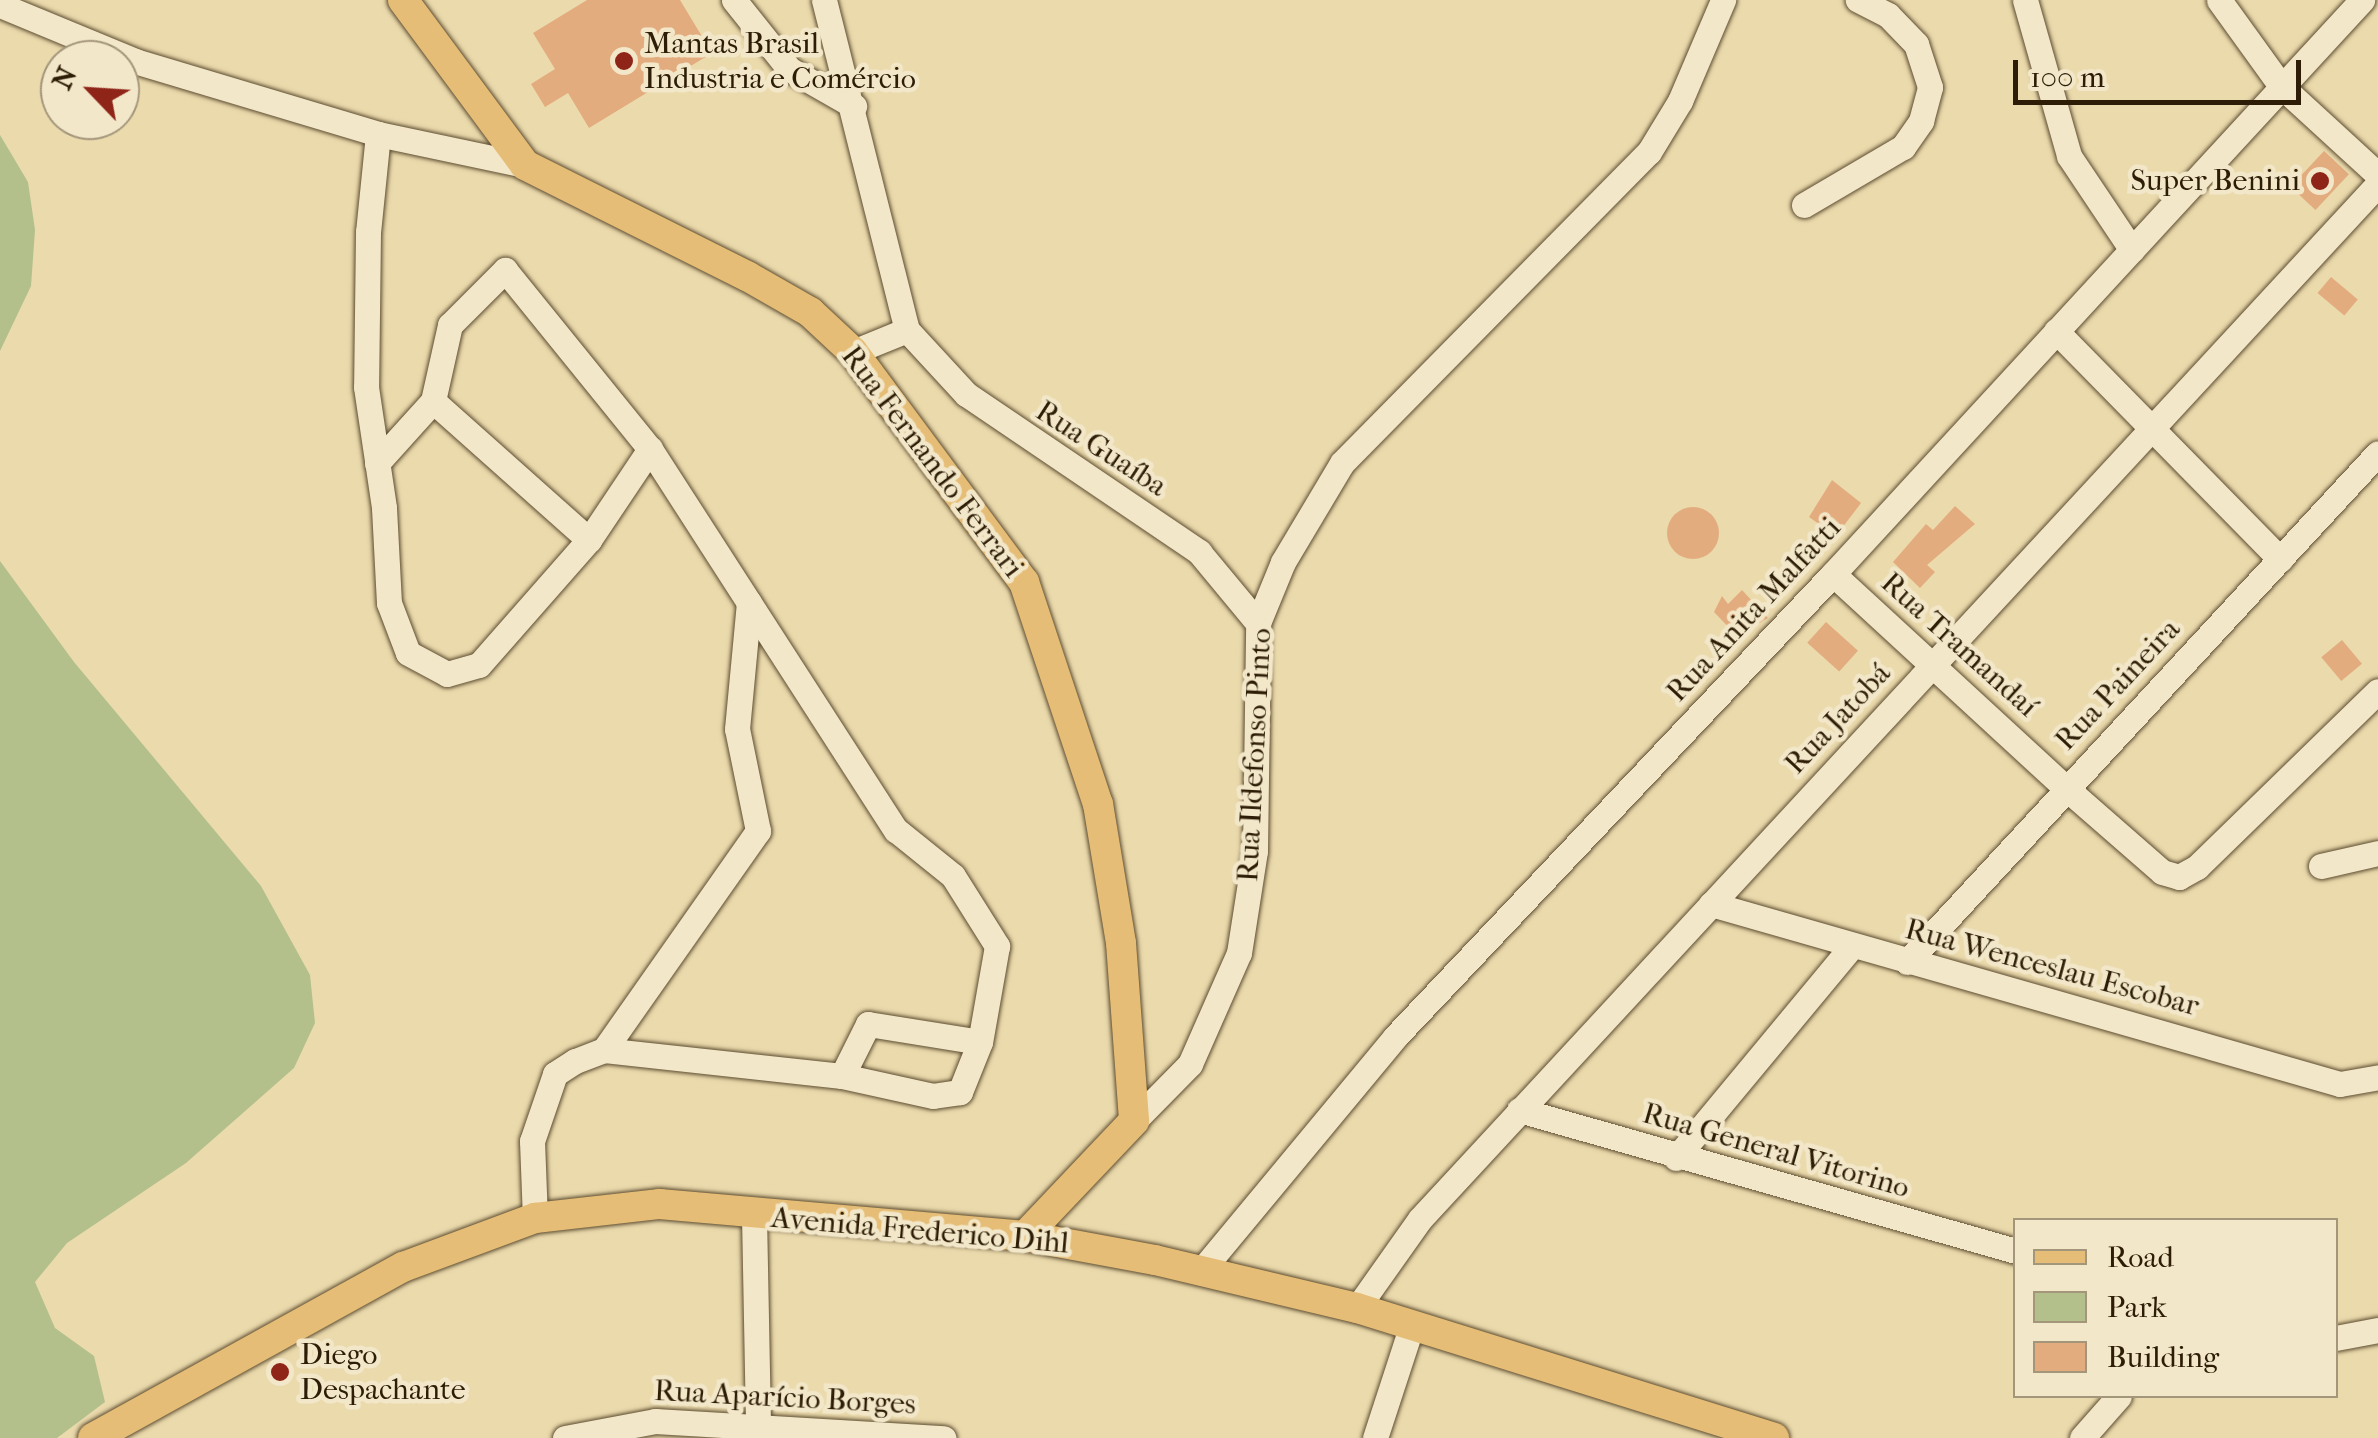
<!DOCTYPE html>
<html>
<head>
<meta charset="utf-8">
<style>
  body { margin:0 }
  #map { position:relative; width:2378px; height:1438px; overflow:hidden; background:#ebdaac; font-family:"IM FELL French Canon",serif }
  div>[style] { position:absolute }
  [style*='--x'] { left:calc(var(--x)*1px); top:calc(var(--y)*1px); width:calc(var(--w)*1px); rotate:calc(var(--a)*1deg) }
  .green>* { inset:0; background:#b3c08c }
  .building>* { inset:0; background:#e3ac7e; transform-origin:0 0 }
  .round { border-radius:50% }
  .roads { filter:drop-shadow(0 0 2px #5c4c30) drop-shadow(0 0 2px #5c4c30) }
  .minor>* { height:25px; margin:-12.5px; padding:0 12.5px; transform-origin:12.5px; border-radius:12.5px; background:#f2e7c9 }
  .major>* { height:30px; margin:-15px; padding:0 15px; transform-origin:15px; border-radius:15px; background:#e6bd76 }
  .dots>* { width:28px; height:28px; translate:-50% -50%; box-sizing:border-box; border:5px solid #f2e7c9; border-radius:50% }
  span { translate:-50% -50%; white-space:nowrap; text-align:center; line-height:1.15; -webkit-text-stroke:9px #f2e7c9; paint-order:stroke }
  .poi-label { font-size:30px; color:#2d1d06 }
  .left { translate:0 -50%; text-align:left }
  .right { translate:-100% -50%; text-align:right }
  .street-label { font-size:30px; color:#2d1d06 }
  .legend { position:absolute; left:2013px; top:1218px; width:325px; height:180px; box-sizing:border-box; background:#f2e7c9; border:2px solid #a3967b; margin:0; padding:12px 18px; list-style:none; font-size:30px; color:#2d1d06 }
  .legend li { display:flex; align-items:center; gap:20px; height:50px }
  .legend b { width:50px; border:2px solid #a3967b }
  .north { position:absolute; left:40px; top:40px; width:100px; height:100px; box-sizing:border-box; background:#f2e7c9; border:2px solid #a3967b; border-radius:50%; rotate:295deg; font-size:28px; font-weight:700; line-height:40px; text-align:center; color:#2d1d06 }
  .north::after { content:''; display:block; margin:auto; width:35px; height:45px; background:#8f2418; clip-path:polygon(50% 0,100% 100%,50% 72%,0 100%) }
  .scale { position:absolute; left:2013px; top:60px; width:288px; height:45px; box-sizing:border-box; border:5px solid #2d1d06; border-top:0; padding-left:12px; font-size:30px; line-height:35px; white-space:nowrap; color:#2d1d06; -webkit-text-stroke:8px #f2e7c9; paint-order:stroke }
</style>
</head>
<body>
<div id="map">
  <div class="green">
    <i style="clip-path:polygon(0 135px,28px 182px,35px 230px,31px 286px,0 351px)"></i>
    <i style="clip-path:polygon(0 561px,74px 662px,261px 886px,310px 975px,315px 1023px,294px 1068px,186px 1163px,67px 1243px,35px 1282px,55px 1328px,94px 1356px,105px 1402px,57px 1438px,0 1438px)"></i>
  </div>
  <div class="building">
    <i style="clip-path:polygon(587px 0,680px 0,712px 53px,589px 128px,568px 93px,545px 107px,531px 84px,555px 69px,533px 33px)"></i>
    <i style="left:2324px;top:151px;width:34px;height:49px;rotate:43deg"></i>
    <i style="left:2331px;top:277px;width:35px;height:21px;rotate:40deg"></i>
    <i style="clip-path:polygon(1832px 480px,1861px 503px,1836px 536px,1809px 517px)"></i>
    <i style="clip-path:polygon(1955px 506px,1975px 524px,1927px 565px,1935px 572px,1920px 588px,1893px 562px,1926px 524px,1933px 530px)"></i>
    <i class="round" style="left:1667px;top:507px;width:52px;height:52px"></i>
    <i style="clip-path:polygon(1742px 590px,1768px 618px,1737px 636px,1714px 612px,1722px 596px,1728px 604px)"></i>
    <i style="left:1826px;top:622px;width:43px;height:28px;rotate:42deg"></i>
    <i style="left:2342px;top:640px;width:31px;height:27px;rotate:50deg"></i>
    <i style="left:283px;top:1361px;width:17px;height:14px;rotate:66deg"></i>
  </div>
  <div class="roads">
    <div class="minor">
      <i style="--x:734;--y:0;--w:88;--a:51.4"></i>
      <i style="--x:789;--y:69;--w:75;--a:29.6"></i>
      <i style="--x:824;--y:0;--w:340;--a:75.9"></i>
      <i style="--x:907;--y:330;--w:87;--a:47.3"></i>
      <i style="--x:966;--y:394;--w:282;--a:34.1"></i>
      <i style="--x:1199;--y:552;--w:92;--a:50.3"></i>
      <i style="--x:2025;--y:0;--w:162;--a:74.2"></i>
      <i style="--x:2069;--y:156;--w:113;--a:56.2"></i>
      <i style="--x:2219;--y:0;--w:106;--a:54.2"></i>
      <i style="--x:2281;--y:86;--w:132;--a:42.5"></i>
      <i style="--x:0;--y:5;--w:146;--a:22.5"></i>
      <i style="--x:135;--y:61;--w:254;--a:16.7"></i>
      <i style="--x:378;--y:134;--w:150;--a:11.9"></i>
      <i style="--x:378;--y:134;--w:99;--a:95.8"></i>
      <i style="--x:368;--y:232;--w:155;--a:90.7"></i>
      <i style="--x:366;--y:387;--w:122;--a:81.5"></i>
      <i style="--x:384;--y:508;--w:95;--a:87"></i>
      <i style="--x:389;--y:603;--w:53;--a:69.2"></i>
      <i style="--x:408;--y:653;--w:44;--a:28.3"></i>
      <i style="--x:447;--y:674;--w:33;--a:-16"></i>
      <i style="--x:479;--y:665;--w:167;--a:-48.7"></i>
      <i style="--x:589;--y:540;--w:110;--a:-56.2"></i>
      <i style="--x:1804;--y:205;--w:115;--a:-30.4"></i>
      <i style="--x:1903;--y:147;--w:32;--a:-55"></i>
      <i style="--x:1921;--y:121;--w:35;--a:-75"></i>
      <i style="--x:1930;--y:87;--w:45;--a:-108"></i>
      <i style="--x:1916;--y:44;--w:40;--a:-134"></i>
      <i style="--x:1888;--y:15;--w:34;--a:-153"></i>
      <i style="--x:2056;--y:331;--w:320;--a:45.5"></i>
      <i style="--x:853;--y:352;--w:58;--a:-22.2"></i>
      <i style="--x:433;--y:401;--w:78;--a:-77.4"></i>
      <i style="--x:450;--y:325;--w:78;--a:-45"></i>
      <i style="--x:505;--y:270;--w:230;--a:51"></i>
      <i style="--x:650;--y:449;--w:454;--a:57.2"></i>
      <i style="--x:896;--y:830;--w:73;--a:38.9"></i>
      <i style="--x:953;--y:876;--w:83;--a:57.8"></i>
      <i style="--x:997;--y:946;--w:97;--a:100"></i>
      <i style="--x:980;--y:1042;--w:54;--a:111.8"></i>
      <i style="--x:960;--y:1092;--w:27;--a:172"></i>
      <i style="--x:933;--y:1096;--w:93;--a:-167.6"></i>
      <i style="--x:842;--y:1076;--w:239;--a:-173.8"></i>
      <i style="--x:604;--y:1050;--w:31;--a:159"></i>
      <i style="--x:575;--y:1061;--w:24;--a:147"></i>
      <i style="--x:555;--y:1074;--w:71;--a:108.9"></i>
      <i style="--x:532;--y:1141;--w:77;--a:87.8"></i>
      <i style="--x:377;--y:463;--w:84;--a:-47.9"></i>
      <i style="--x:433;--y:401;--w:209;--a:41.7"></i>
      <i style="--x:1833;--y:574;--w:318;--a:42.6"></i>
      <i style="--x:2067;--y:789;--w:126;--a:41.1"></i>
      <i style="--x:2162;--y:872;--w:18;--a:16"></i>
      <i style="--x:2179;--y:877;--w:21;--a:-29"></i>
      <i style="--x:2197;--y:867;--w:252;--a:-44.2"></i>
      <i style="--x:2321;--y:866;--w:58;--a:-12.8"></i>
      <i style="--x:1711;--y:904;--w:654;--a:15.97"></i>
      <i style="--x:2340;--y:1084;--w:39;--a:-10"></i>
      <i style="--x:1907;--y:962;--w:693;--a:-47.22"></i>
      <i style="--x:604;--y:1050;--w:268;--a:-54.9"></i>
      <i style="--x:758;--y:831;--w:104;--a:-101.6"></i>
      <i style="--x:737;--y:729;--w:127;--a:-84.6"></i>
      <i style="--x:842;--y:1076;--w:58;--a:-63.4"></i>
      <i style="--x:868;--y:1024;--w:113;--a:9.1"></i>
      <i style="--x:1519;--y:1110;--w:517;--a:15.84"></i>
      <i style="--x:1134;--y:1121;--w:80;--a:-45.5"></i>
      <i style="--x:1190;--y:1064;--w:121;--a:-66.2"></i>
      <i style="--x:1239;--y:953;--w:103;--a:-81.1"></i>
      <i style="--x:1255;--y:851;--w:228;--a:-89.2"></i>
      <i style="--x:1258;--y:623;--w:66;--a:-67.7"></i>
      <i style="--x:1283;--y:562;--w:115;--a:-59.2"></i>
      <i style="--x:1342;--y:463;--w:437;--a:-45.4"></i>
      <i style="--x:1649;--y:152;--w:60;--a:-58.7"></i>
      <i style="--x:1680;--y:101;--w:110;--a:-66.9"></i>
      <i style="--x:1676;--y:1158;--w:276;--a:-50.3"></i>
      <i style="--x:754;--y:1215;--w:212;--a:88.9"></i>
      <i style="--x:1201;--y:1271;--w:304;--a:-50.3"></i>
      <i style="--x:1395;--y:1037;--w:637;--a:-46.59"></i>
      <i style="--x:1833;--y:574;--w:781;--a:-47.34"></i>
      <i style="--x:1357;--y:1308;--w:109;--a:-54.7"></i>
      <i style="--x:1420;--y:1219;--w:1410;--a:-47.21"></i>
      <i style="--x:2336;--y:1338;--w:43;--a:-10.8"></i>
      <i style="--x:565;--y:1438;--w:92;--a:-10.7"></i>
      <i style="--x:655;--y:1421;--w:289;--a:3.4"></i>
      <i style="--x:1375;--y:1438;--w:119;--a:-71.9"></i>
      <i style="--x:2082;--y:1438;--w:56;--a:-48.6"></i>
    </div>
    <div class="major">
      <i style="--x:403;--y:0;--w:205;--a:53.5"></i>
      <i style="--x:525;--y:165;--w:248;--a:26.6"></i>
      <i style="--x:747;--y:276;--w:73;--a:29.7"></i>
      <i style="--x:810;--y:312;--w:59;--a:42.9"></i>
      <i style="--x:853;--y:352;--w:287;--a:53.4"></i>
      <i style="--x:1024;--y:582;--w:234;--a:71.6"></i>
      <i style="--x:1098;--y:804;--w:141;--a:80.6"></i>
      <i style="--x:1121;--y:943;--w:178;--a:85.8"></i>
      <i style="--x:1134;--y:1121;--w:158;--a:133.5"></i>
      <i style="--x:93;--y:1438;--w:354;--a:-28.9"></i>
      <i style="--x:403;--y:1267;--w:141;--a:-20.4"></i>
      <i style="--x:535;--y:1218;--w:126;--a:-6.4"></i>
      <i style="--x:660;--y:1204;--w:366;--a:5"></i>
      <i style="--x:1025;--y:1236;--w:132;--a:10.5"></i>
      <i style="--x:1155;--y:1260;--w:208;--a:13.4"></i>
      <i style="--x:1357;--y:1308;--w:437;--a:17.3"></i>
    </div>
  </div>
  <div class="dots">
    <i style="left:624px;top:61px;background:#8f2418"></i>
    <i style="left:2320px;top:181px;background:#8f2418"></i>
    <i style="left:280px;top:1372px;background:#8f2418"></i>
  </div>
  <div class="poi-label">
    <span class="left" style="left:644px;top:61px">Mantas Brasil<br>Industria e Comércio</span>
    <span class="right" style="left:2300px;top:181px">Super Benini</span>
    <span class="left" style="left:300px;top:1372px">Diego<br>Despachante</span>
  </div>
  <div class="street-label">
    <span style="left:1101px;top:449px;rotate:33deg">Rua Guaíba</span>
    <span style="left:932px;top:462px;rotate:53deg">Rua Fernando Ferrari</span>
    <span style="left:1754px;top:610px;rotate:-47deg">Rua Anita Malfatti</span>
    <span style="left:1959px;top:645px;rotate:42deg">Rua Tramandaí</span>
    <span style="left:2118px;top:685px;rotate:-47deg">Rua Paineira</span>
    <span style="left:1838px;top:719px;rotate:-47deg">Rua Jatobá</span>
    <span style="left:1255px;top:755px;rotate:-87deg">Rua Ildefonso Pinto</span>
    <span style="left:2052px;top:968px;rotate:15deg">Rua Wenceslau Escobar</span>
    <span style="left:1776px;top:1151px;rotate:16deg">Rua General Vitorino</span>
    <span style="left:920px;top:1231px;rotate:5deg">Avenida Frederico Dihl</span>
    <span style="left:785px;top:1398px;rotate:3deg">Rua Aparício Borges</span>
  </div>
  <ul class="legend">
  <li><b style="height:12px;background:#e6bd76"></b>Road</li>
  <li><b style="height:28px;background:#b3c08c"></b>Park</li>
  <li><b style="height:28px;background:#e3ac7e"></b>Building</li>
  </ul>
  <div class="north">N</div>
  <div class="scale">100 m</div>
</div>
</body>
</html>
